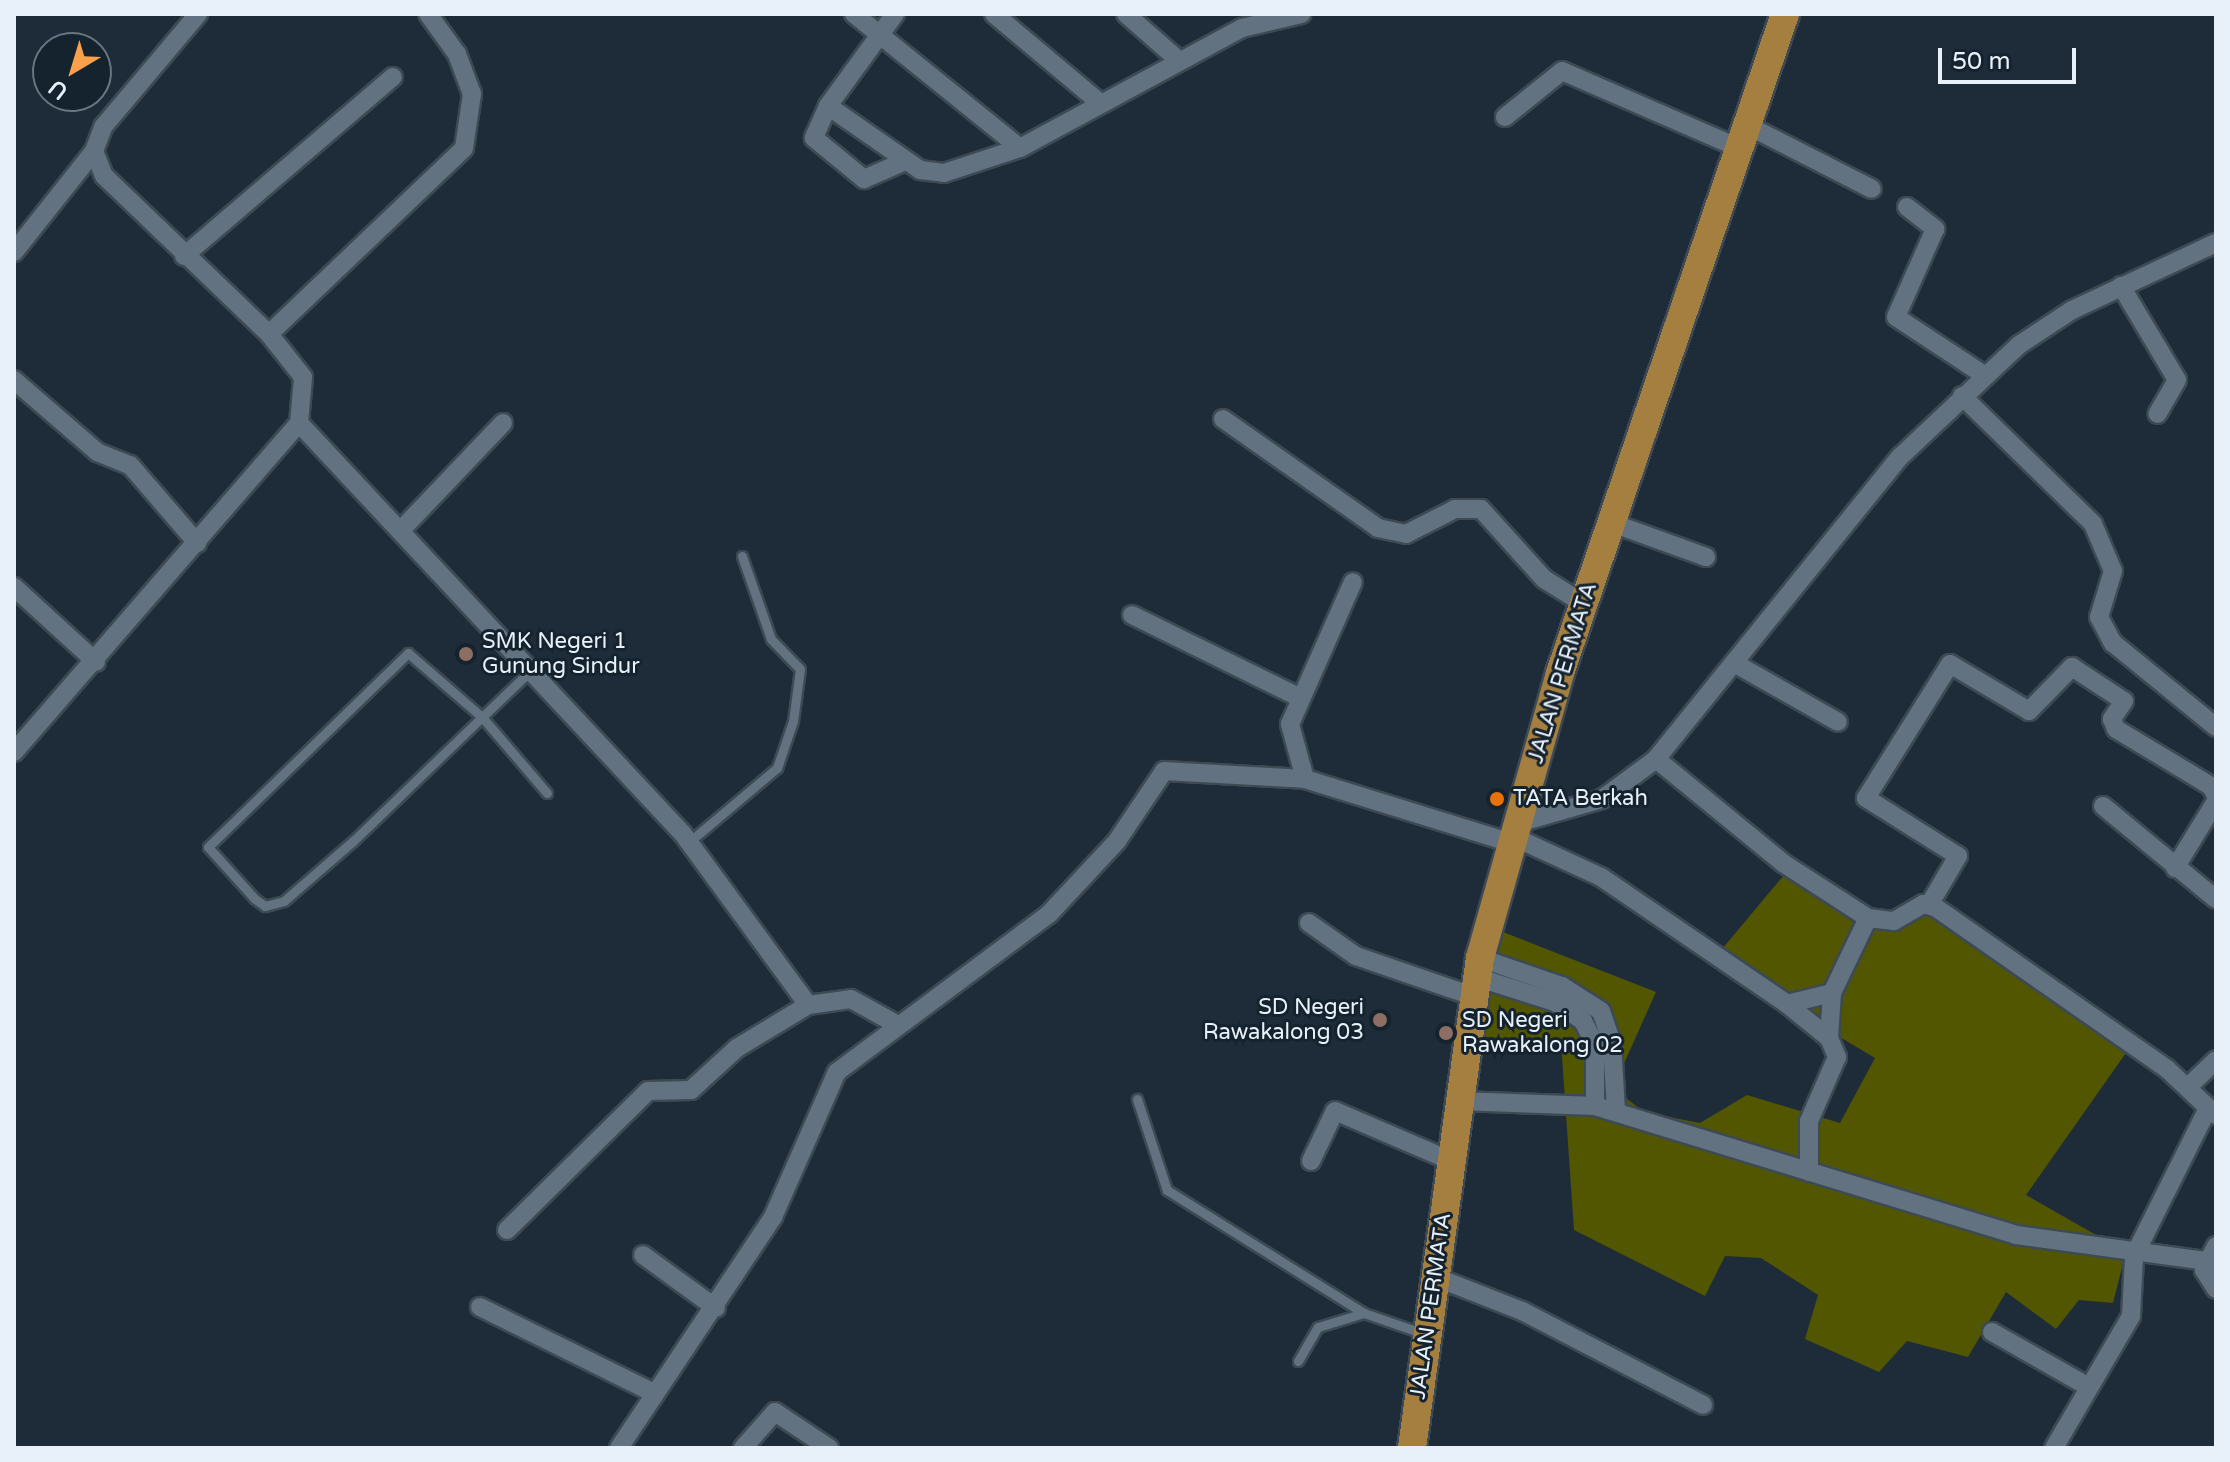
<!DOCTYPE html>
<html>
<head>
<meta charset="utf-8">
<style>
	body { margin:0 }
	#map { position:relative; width:2230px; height:1462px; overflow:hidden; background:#1e2c39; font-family:"Varela Round",sans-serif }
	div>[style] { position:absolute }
	.green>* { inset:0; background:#525600 }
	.roads { filter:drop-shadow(2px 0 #3d4a54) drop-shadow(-2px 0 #3d4a54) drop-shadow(0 2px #3d4a54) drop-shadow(0 -2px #3d4a54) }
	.lane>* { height:9px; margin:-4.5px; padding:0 4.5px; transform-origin:4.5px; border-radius:4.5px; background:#627281 }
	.street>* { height:18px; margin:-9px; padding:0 9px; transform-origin:9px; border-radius:9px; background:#627281 }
	.primary>* { height:28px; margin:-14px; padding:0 14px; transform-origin:14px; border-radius:14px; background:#a57f3f }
	.dots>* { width:22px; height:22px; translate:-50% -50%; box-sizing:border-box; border:4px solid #15232f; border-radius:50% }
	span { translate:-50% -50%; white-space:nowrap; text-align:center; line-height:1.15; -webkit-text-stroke:6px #15232f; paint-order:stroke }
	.poi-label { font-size:22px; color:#e8f1fa }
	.left { translate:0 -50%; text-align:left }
	.right { translate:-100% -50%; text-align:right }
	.street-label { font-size:22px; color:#e8f1fa }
	.frame { position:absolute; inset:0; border:16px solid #e8f1fa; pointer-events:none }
	.north { position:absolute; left:32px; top:32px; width:80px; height:80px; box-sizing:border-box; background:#15232f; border:2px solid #697580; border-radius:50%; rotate:218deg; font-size:22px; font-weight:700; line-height:32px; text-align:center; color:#e8f1fa }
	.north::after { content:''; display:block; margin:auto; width:28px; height:36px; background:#f8a14a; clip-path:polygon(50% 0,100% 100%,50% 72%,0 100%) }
	.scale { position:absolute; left:1938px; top:48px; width:138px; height:36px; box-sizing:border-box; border:4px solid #e8f1fa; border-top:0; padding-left:10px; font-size:24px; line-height:28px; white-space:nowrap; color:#e8f1fa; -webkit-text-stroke:6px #15232f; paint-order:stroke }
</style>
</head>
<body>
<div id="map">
	<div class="green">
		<i style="clip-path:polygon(1784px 875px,1866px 926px,1917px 897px,2128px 1050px,2026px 1195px,2126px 1252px,2113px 1303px,2079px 1300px,2056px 1329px,2006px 1292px,1968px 1357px,1907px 1341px,1879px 1372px,1805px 1339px,1818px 1295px,1761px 1258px,1725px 1256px,1705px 1296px,1574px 1230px,1561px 1042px,1470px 1036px,1493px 928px,1656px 992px,1613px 1088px,1644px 1112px,1700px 1123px,1747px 1095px,1840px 1123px,1875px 1058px,1712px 961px)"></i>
	</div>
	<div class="roads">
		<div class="lane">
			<i style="left:531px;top:670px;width:68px;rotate:136.2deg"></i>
			<i style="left:482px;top:717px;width:179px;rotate:136.1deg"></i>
			<i style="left:353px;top:841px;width:91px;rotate:139deg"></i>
			<i style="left:284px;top:901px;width:20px;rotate:165deg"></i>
			<i style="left:265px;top:906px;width:12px;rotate:-145deg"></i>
			<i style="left:255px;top:899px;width:70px;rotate:-132.1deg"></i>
			<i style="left:208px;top:847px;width:279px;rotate:-44.1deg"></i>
			<i style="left:408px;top:653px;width:98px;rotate:40.9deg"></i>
			<i style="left:482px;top:717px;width:100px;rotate:49.5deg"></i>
			<i style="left:689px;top:842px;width:115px;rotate:-40.1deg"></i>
			<i style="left:777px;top:768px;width:50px;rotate:-71.2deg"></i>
			<i style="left:793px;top:721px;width:52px;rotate:-82.3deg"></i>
			<i style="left:800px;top:669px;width:42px;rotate:-134deg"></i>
			<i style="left:771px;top:639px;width:88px;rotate:-109.3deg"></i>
			<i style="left:1137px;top:1099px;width:96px;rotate:71.8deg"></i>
			<i style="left:1167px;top:1190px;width:232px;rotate:32deg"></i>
			<i style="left:1364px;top:1313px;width:65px;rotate:19deg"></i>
			<i style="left:1298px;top:1361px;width:39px;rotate:-60deg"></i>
			<i style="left:1318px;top:1327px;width:48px;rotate:-16.9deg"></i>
		</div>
		<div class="street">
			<i style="left:854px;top:14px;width:213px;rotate:38.9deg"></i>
			<i style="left:895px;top:14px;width:114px;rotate:126.1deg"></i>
			<i style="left:828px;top:106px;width:112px;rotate:34.8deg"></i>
			<i style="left:920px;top:170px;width:24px;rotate:7deg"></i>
			<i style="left:944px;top:173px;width:80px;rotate:-18.2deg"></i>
			<i style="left:1020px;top:148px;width:252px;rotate:-28.4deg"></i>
			<i style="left:1242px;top:28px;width:61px;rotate:-13.3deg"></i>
			<i style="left:994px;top:14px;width:138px;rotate:40deg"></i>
			<i style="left:1126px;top:14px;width:67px;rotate:41.3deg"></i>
			<i style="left:828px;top:106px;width:35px;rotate:114deg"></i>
			<i style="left:814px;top:138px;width:65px;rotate:39.4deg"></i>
			<i style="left:864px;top:179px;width:45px;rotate:-23.7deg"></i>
			<i style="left:1505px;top:117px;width:73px;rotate:-38.9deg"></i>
			<i style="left:1562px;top:71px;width:193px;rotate:23.5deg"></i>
			<i style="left:1747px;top:125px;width:140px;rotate:27.1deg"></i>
			<i style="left:1907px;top:207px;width:36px;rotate:38deg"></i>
			<i style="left:1935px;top:229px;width:96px;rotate:113.9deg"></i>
			<i style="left:1896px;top:317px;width:105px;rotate:33.4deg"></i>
			<i style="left:14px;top:252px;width:129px;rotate:-51.6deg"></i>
			<i style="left:184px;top:256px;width:275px;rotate:-40.6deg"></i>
			<i style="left:2121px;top:286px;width:109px;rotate:59.2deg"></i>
			<i style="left:2177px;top:380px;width:39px;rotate:120deg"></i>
			<i style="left:269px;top:334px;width:269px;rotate:-43.6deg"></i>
			<i style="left:464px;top:148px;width:55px;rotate:-81.6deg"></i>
			<i style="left:472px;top:94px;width:43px;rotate:-110.6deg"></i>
			<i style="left:457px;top:54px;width:49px;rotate:-125.9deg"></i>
			<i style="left:14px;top:380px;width:110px;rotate:40.9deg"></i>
			<i style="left:97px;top:452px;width:35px;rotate:22deg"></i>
			<i style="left:130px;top:465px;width:103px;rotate:49.3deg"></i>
			<i style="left:1962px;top:396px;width:183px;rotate:44.3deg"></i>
			<i style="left:2093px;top:524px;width:51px;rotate:66.9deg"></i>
			<i style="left:2113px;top:571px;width:48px;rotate:106.9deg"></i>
			<i style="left:2099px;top:617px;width:30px;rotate:62deg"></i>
			<i style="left:2113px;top:643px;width:133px;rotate:39.2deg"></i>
			<i style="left:1223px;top:419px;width:189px;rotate:35.1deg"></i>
			<i style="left:1378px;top:528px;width:29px;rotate:12deg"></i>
			<i style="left:1406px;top:534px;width:55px;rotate:-27deg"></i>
			<i style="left:1455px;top:509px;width:26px"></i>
			<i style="left:1481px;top:509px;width:94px;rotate:48deg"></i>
			<i style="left:1544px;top:579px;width:47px;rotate:32deg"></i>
			<i style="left:299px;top:423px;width:562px;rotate:46.95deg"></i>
			<i style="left:683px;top:834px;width:212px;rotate:53.8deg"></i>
			<i style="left:808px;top:1005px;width:43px;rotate:-7.9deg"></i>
			<i style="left:851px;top:999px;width:54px;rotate:29deg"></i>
			<i style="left:1612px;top:523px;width:100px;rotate:19.9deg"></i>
			<i style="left:403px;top:528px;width:145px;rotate:-46.4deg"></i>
			<i style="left:14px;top:587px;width:111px;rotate:42.4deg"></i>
			<i style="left:1132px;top:615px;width:186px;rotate:26.2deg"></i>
			<i style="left:1736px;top:664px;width:117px;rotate:29.6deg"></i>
			<i style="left:14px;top:752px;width:435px;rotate:-49.1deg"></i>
			<i style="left:299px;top:423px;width:46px;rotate:-85deg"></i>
			<i style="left:303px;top:377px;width:55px;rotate:-128.3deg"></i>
			<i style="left:269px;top:334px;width:228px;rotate:-136.2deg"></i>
			<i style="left:104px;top:176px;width:27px;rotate:-112deg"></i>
			<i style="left:94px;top:151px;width:26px;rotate:-69deg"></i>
			<i style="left:103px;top:127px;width:148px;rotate:-49.9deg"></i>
			<i style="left:1656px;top:759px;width:164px;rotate:39.3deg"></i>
			<i style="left:1783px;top:863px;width:101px;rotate:32.9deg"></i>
			<i style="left:1868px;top:918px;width:26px;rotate:7deg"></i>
			<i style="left:1894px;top:921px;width:34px;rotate:-30deg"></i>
			<i style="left:1923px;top:904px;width:12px;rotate:14deg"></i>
			<i style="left:1935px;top:907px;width:283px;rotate:34.9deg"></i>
			<i style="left:2167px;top:1069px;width:67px;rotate:43.2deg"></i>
			<i style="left:1305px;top:779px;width:57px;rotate:-105.3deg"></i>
			<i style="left:1290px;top:724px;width:155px;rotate:-66.1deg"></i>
			<i style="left:2103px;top:806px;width:146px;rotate:39.5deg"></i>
			<i style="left:1518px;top:823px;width:87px;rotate:-15.9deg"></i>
			<i style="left:1602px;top:799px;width:67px;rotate:-36.5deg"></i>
			<i style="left:1656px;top:759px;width:388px;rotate:-51.1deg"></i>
			<i style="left:1900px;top:457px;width:163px;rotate:-43.3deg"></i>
			<i style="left:2019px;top:345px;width:64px;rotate:-33.4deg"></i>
			<i style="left:2072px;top:310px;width:159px;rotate:-25deg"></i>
			<i style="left:1514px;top:837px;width:96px;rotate:24.7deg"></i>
			<i style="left:1601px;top:877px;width:225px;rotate:34.3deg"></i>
			<i style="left:1787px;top:1004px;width:46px;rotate:-13.7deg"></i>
			<i style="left:1832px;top:993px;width:83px;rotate:-64.4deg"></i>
			<i style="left:2175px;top:868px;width:79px;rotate:-58.5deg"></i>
			<i style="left:1929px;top:905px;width:57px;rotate:-59.4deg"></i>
			<i style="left:1958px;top:856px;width:109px;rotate:-147.8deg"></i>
			<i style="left:1866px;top:798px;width:158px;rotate:-57.9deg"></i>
			<i style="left:1950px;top:664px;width:92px;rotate:30.7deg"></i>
			<i style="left:2029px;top:711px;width:62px;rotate:-45.7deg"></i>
			<i style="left:2072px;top:667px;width:62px;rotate:33.2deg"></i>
			<i style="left:2124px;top:701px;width:22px;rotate:124deg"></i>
			<i style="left:2112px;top:719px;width:11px;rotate:68deg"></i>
			<i style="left:2116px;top:729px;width:111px;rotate:31deg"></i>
			<i style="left:2211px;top:786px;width:11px;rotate:63deg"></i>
			<i style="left:1309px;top:923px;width:57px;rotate:35.1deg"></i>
			<i style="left:1356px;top:956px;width:123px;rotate:19deg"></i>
			<i style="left:1480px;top:958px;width:87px;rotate:18.9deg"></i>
			<i style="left:1562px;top:986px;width:46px;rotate:32.7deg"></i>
			<i style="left:1601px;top:1011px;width:34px;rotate:71deg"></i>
			<i style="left:1612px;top:1043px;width:68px;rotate:86.6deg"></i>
			<i style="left:1476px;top:977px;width:83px;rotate:17.6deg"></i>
			<i style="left:1555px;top:1002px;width:34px;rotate:34deg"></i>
			<i style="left:1583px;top:1021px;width:27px;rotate:63deg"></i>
			<i style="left:1595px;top:1045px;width:61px;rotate:90deg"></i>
			<i style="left:1787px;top:1004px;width:54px;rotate:39deg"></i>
			<i style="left:1829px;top:1038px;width:21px;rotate:67deg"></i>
			<i style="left:1837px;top:1057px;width:70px;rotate:113.6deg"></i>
			<i style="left:1809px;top:1121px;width:51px;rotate:90deg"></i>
			<i style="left:1829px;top:1038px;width:45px;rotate:-86.2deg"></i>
			<i style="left:2188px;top:1087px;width:39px;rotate:-44deg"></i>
			<i style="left:1459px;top:1101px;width:136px;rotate:2.1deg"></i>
			<i style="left:1595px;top:1106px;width:440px;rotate:17deg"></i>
			<i style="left:2016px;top:1235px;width:191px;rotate:7.8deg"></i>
			<i style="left:1311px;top:1161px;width:55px;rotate:-64.4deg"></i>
			<i style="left:1335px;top:1111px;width:126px;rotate:23.3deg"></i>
			<i style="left:507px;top:1230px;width:198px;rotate:-44.6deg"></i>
			<i style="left:648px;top:1091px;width:43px;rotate:-1.3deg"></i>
			<i style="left:691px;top:1090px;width:62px;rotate:-42.4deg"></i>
			<i style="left:737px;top:1048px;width:83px;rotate:-31.2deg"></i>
			<i style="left:2216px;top:1246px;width:27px;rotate:117deg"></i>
			<i style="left:2204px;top:1270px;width:22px;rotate:58deg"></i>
			<i style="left:643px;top:1255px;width:90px;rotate:36deg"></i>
			<i style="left:1435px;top:1277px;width:93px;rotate:21.3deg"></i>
			<i style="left:1522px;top:1311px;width:204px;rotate:27.4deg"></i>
			<i style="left:480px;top:1307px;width:192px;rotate:26.3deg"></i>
			<i style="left:1992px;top:1332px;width:109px;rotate:29.6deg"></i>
			<i style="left:619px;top:1448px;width:278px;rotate:-56.3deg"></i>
			<i style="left:773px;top:1217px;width:158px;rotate:-66.2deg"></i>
			<i style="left:837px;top:1072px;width:264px;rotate:-36.7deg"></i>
			<i style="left:1049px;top:914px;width:100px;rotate:-47deg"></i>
			<i style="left:1117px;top:841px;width:84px;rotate:-56.1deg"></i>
			<i style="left:1164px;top:771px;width:141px;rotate:3.2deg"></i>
			<i style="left:1305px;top:779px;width:217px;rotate:17.2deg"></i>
			<i style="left:743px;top:1448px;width:48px;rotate:-48.4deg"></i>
			<i style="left:775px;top:1412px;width:65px;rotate:33.7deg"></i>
			<i style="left:2054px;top:1448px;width:153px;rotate:-59.7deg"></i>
			<i style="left:2131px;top:1316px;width:60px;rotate:-87.1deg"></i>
			<i style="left:2134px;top:1256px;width:165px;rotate:-63.4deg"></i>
		</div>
		<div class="primary">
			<i style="left:1412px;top:1448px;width:495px;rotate:-82.1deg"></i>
			<i style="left:1480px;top:958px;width:296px;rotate:-74.3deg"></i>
			<i style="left:1560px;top:673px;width:696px;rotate:-71.15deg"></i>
		</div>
	</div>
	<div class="dots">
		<i style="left:466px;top:654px;background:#8d6e63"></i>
		<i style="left:1497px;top:799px;background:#e8710a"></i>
		<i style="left:1380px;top:1020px;background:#8d6e63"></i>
		<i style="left:1446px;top:1033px;background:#8d6e63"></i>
	</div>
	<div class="poi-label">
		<span class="left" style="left:482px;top:654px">SMK Negeri 1<br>Gunung Sindur</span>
		<span class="left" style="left:1513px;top:799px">TATA Berkah</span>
		<span class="right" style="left:1364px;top:1020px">SD Negeri<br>Rawakalong 03</span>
		<span class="left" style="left:1462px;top:1033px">SD Negeri<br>Rawakalong 02</span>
	</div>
	<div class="street-label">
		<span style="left:1563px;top:673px;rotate:-73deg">JALAN PERMATA</span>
		<span style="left:1431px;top:1306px;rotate:-82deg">JALAN PERMATA</span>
	</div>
	<div class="frame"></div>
	<div class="north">U</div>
	<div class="scale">50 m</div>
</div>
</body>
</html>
